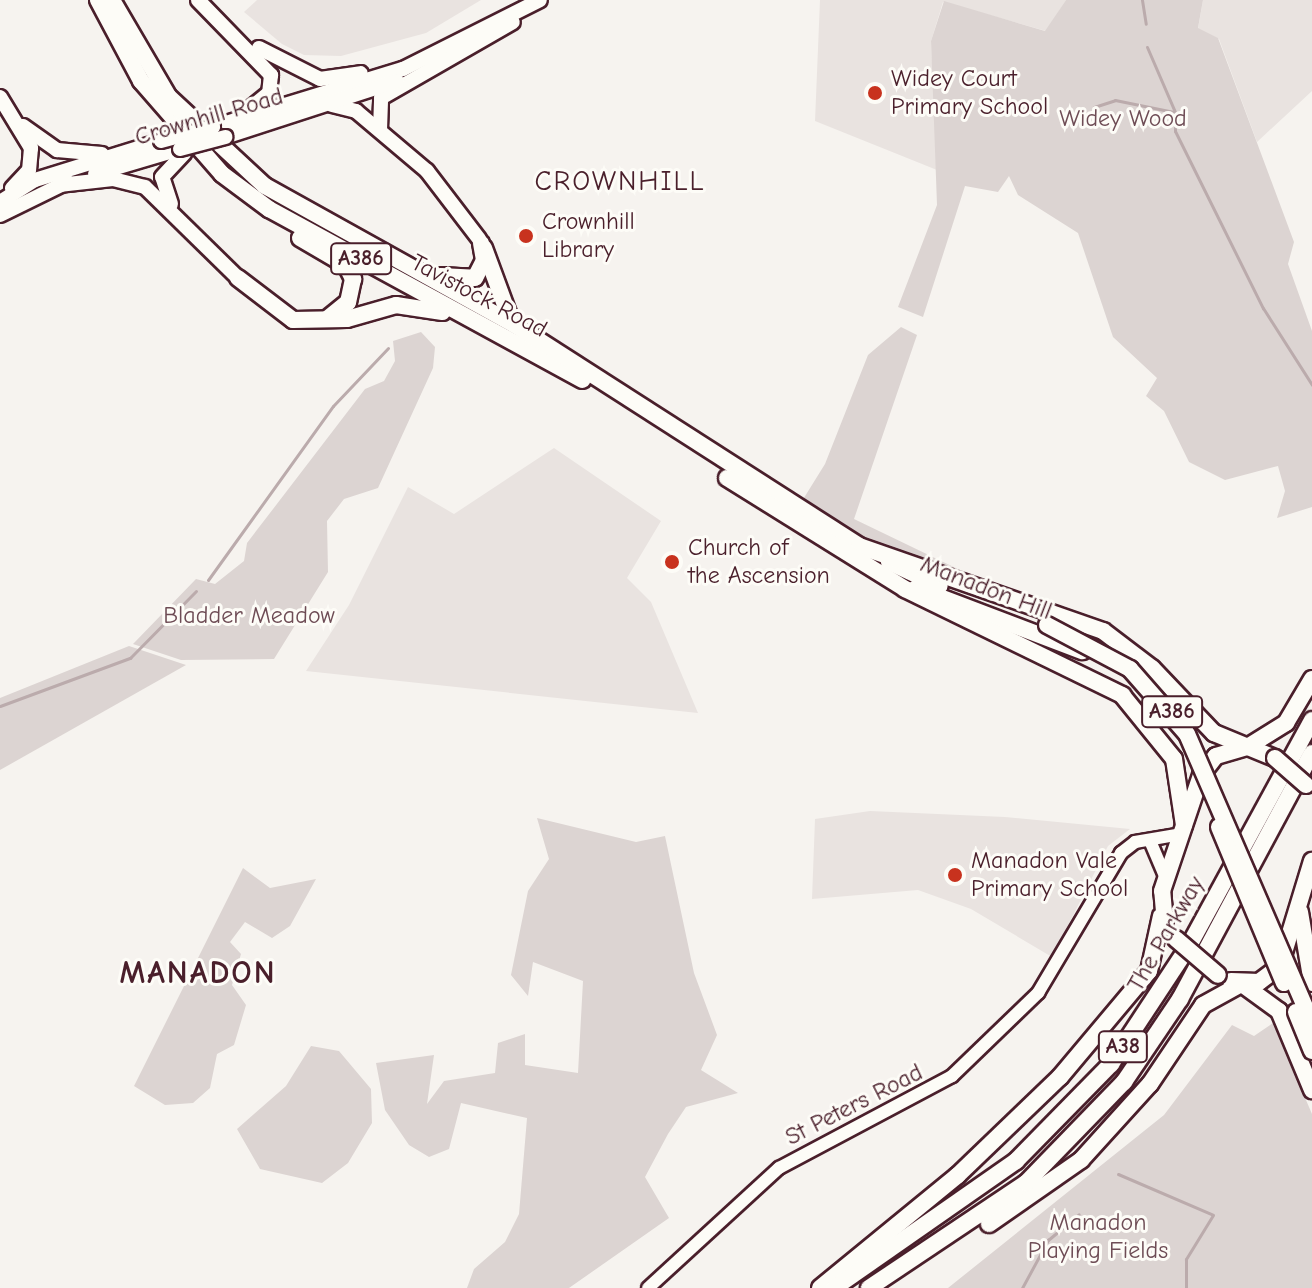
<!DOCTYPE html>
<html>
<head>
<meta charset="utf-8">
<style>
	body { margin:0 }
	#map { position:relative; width:1312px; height:1288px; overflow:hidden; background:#f6f3ef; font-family:"Comic Neue",sans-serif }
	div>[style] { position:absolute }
	.built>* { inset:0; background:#e9e3e0 }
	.green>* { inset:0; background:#dcd4d2 }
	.stream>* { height:3px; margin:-1.5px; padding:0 1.5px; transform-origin:1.5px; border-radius:1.5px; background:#bbabac }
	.roads { filter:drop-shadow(2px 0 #4a1f2b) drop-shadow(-2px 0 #4a1f2b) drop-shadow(0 2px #4a1f2b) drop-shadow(0 -2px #4a1f2b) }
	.tertiary>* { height:12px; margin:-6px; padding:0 6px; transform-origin:6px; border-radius:6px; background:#fdfcf7 }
	.secondary>* { height:14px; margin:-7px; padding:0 7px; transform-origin:7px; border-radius:7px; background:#fdfcf7 }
	.primary>* { height:16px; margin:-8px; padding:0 8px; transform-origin:8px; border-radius:8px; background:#fdfcf7 }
	.trunk>* { height:16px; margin:-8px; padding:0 8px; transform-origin:8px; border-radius:8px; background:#fdfcf7 }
	.bridges { filter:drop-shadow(2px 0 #4a1f2b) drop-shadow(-2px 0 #4a1f2b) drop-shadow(0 2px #4a1f2b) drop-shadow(0 -2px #4a1f2b) }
	.secondary-bridge>* { height:14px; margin:-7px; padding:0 7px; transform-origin:7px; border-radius:7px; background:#fdfcf7 }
	.primary-bridge>* { height:16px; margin:-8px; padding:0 8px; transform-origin:8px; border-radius:8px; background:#fdfcf7 }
	.trunk-bridge>* { height:16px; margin:-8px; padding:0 8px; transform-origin:8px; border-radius:8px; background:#fdfcf7 }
	.dots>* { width:22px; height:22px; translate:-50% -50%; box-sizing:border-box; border:4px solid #fdfcf7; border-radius:50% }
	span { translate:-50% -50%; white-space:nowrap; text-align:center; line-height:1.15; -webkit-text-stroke:6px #fdfcf7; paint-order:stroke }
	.shield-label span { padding:2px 6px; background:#fdfcf7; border:2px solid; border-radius:6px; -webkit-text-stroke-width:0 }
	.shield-label { font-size:22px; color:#4a1f2b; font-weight:700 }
	.poi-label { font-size:24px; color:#4a1f2b }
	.left { translate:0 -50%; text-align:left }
	.street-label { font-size:24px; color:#4a1f2b }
	.park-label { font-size:24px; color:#6e4c55 }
	.quarter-label { font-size:28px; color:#4a1f2b; letter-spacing:2px }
	.district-label { font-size:32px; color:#4a1f2b; font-weight:700; letter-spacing:2px }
</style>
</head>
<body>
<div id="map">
	<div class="built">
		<i style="clip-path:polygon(257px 0,481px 0,426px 33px,341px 56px,304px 55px,282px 44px,244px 12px)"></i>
		<i style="clip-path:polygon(820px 0,1066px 0,1046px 31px,943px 2px,931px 41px,937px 170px,815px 121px)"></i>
		<i style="clip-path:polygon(1203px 0,1312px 0,1312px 91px,1257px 142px,1219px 39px,1198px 29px)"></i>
		<i style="clip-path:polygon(554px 448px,661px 521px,627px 578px,651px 602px,698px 713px,306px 671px,349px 605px,408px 487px,454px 514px)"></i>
		<i style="clip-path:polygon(870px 811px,1005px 817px,1130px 829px,1108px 846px,1052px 957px,971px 909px,918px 890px,812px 899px,815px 819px)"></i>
	</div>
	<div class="green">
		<i style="clip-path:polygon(1066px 0,1203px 0,1198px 28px,1218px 38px,1294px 242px,1288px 264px,1312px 331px,1312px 507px,1277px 518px,1285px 491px,1278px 466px,1225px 480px,1189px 462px,1164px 411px,1146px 396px,1157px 378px,1113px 337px,1078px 233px,1018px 195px,1009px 176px,998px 192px,965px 186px,923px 317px,898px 307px,937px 205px,931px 41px,944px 1px,1045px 31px)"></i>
		<i style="clip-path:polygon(901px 327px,917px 335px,854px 519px,993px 586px,846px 534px,802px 501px,825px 464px,868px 355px)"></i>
		<i style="clip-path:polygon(421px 332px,435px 347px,433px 368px,378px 488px,344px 499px,327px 521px,328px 572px,274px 659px,181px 660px,133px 644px,196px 579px,215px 584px,244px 561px,247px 543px,365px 389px,384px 381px,395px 361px,393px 341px)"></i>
		<i style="clip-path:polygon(129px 646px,186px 665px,0 770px,0 698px)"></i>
		<i style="clip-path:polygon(537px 818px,636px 842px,665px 836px,694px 973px,717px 1035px,701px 1070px,738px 1093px,686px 1107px,668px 1134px,645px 1177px,669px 1218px,569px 1288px,467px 1288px,474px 1269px,505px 1242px,519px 1214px,527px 1118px,461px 1103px,449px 1149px,429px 1157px,409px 1145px,385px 1110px,376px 1063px,434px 1055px,427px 1104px,444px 1081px,495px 1073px,498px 1043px,525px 1034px,525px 1065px,578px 1073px,583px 981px,533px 962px,528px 996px,511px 975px,528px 891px,549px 859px)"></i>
		<i style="clip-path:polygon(243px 868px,270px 888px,316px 879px,290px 926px,272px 938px,245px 922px,230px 942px,241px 954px,232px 985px,246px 1005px,234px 1045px,217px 1054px,210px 1088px,193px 1103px,165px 1105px,134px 1086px)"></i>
		<i style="clip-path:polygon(1273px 1023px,1312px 1114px,1312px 1288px,948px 1288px,1164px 1115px,1232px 1025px,1254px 1036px)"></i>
		<i style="clip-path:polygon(311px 1046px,339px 1051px,371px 1089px,372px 1123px,348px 1163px,322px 1183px,260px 1169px,237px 1129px,286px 1086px)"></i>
	</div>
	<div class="stream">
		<i style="left:1142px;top:0;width:24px;rotate:81deg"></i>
		<i style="left:1147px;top:47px;width:71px;rotate:66.7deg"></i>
		<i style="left:1175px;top:112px;width:19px;rotate:90deg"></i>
		<i style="left:1175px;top:131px;width:198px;rotate:63.6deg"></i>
		<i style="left:1263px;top:308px;width:91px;rotate:57.5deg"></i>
		<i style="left:1094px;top:107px;width:22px;rotate:-18deg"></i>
		<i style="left:1115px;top:100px;width:60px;rotate:11.5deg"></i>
		<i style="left:208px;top:580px;width:214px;rotate:-54.3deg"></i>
		<i style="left:333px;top:406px;width:80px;rotate:-46.5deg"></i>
		<i style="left:0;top:706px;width:139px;rotate:-20.3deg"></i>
		<i style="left:130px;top:658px;width:94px;rotate:-45.4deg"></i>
		<i style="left:1118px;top:1174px;width:103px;rotate:23.3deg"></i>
		<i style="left:1213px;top:1215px;width:52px;rotate:121.5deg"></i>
		<i style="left:1186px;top:1259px;width:29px;rotate:90deg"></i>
		<i style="left:1022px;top:1288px;width:55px;rotate:-61.6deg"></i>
		<i style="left:1048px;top:1240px;width:40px;rotate:-40deg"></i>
	</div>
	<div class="roads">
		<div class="tertiary">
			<i style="left:1151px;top:843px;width:36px;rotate:67deg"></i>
			<i style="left:648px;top:1288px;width:178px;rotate:-42.5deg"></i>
			<i style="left:779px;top:1168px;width:196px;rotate:-28deg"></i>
			<i style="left:952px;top:1076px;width:120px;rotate:-44deg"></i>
			<i style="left:1038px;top:993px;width:163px;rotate:-59.3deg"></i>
			<i style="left:1121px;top:853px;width:18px;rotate:-38deg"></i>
			<i style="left:1135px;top:842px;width:48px;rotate:-9.7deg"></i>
		</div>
		<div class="secondary">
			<i style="left:198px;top:0;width:105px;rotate:45.8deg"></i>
			<i style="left:271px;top:75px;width:18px;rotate:96deg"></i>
			<i style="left:269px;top:93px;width:26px;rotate:141deg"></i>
			<i style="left:259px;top:48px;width:68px;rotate:26.9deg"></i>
			<i style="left:320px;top:79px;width:41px;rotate:-8.3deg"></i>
			<i style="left:0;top:97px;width:60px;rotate:58.7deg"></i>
			<i style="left:31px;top:148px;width:22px;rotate:95deg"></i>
			<i style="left:29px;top:170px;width:25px;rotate:133deg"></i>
			<i style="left:332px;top:105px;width:25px;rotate:14deg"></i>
			<i style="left:356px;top:111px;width:93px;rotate:40.2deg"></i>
			<i style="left:427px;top:171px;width:86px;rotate:52.6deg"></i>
			<i style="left:23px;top:126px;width:42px;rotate:35.2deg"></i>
			<i style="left:57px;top:150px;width:45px;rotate:5.1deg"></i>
			<i style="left:213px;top:127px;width:199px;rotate:-17deg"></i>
			<i style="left:403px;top:69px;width:153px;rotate:-26.7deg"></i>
			<i style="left:380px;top:130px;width:32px;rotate:-88deg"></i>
			<i style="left:381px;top:98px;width:152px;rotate:-29.9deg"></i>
			<i style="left:225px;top:137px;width:181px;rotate:-18deg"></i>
			<i style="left:95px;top:174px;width:89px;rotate:-16.4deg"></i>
			<i style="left:59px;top:185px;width:54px;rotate:-6.3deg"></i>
			<i style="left:113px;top:179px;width:33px;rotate:14deg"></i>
			<i style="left:145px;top:187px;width:130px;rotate:44.4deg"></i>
			<i style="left:0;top:202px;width:41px;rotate:-32.2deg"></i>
			<i style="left:35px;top:180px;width:132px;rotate:-17.2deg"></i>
			<i style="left:171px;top:204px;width:28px;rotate:-108deg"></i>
			<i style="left:162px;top:177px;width:33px;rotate:-47deg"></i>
			<i style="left:0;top:215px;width:75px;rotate:-26.2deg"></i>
		</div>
		<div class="primary">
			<i style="left:889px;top:562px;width:56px;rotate:25.2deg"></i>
			<i style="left:916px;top:588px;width:178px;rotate:20.8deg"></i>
			<i style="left:1300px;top:912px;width:72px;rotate:80.4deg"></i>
			<i style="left:1242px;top:984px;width:46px;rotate:36.1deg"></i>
			<i style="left:1279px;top:1011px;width:86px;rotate:67.3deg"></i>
		</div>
		<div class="trunk">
			<i style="left:98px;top:0;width:92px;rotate:62deg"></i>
			<i style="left:141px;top:81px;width:123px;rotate:48.9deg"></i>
			<i style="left:222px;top:174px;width:59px;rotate:36.7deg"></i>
			<i style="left:269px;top:209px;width:357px;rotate:28.6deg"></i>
			<i style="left:112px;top:0;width:111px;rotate:59.7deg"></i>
			<i style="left:168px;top:96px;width:132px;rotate:42.9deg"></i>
			<i style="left:265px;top:186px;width:286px;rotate:29.1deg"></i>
			<i style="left:515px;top:325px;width:409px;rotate:32.7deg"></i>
			<i style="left:859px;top:546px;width:258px;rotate:19.2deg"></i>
			<i style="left:1103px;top:631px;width:61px;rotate:37.1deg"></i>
			<i style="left:1152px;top:668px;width:90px;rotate:46.4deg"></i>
			<i style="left:1214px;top:733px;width:66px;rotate:22.3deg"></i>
			<i style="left:300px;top:238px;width:53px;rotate:30.4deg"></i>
			<i style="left:346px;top:265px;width:16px;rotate:63deg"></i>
			<i style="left:353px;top:279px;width:24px;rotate:102deg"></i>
			<i style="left:348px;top:302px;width:27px;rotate:141deg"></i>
			<i style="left:484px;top:248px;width:78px;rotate:69.7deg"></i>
			<i style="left:440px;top:276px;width:35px;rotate:3deg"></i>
			<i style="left:475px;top:278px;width:20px;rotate:-63deg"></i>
			<i style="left:484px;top:260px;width:17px;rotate:-100deg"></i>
			<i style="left:238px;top:278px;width:69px;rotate:37.4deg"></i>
			<i style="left:293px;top:320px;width:54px;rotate:-1.1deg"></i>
			<i style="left:347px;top:319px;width:51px;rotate:-15.9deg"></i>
			<i style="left:396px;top:305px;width:47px;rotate:8.7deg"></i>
			<i style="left:727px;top:478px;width:210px;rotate:31.9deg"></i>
			<i style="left:905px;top:589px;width:242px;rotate:26deg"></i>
			<i style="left:1122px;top:695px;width:82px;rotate:50.9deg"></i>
			<i style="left:1174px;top:759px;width:67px;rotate:81.4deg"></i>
			<i style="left:1249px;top:746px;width:44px;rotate:-31.9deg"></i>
			<i style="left:1286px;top:723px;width:51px;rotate:-59.4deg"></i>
			<i style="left:1165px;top:923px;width:32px;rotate:-95deg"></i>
			<i style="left:1162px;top:891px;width:122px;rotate:-71.4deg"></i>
			<i style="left:1201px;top:775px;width:24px;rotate:-52deg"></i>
			<i style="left:1216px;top:756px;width:32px;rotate:-16deg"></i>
			<i style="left:1231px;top:981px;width:28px;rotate:2deg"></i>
			<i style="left:1259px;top:982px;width:26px;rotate:-37deg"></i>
			<i style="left:1280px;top:966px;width:110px;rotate:-73.1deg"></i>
			<i style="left:989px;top:1224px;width:112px;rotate:-34.8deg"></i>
			<i style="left:1081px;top:1160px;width:103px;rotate:-47.8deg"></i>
			<i style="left:1150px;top:1084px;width:95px;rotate:-56.1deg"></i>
			<i style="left:1203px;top:1005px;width:43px;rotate:-28.9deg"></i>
			<i style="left:820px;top:1288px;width:178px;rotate:-39.3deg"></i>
			<i style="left:958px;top:1175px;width:141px;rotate:-43.9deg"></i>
			<i style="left:1060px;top:1077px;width:138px;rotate:-50deg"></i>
			<i style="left:1149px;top:971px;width:56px;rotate:-77.7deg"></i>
			<i style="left:834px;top:1288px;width:222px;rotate:-34.9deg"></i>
			<i style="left:1016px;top:1161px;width:136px;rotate:-45.6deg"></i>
			<i style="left:1111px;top:1064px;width:144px;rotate:-56.6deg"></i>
			<i style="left:1190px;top:944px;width:255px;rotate:-61.4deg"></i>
			<i style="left:869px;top:1288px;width:189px;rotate:-33.8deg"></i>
			<i style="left:1026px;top:1183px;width:141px;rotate:-45.9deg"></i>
			<i style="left:1124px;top:1082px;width:100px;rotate:-56deg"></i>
			<i style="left:1180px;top:999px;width:279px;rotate:-61.8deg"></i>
		</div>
	</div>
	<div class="bridges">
		<div class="secondary-bridge">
			<i style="left:161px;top:141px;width:54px;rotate:-15.1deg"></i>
			<i style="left:180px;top:149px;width:47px;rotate:-14.9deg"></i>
		</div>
		<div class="primary-bridge">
			<i style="left:1047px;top:625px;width:94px;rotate:27.9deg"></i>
			<i style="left:1130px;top:669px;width:86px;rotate:48.8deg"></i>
			<i style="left:1187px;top:734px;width:315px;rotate:66.6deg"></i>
			<i style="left:1219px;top:827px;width:169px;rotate:67.4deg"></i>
			<i style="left:1296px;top:1012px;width:42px;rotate:67.7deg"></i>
		</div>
		<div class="trunk-bridge">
			<i style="left:1275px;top:758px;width:41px;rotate:41.1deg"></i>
			<i style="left:1176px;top:939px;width:55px;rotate:40.6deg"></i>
		</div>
	</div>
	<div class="dots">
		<i style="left:875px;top:93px;background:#c8321e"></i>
		<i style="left:526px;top:236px;background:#c8321e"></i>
		<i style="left:672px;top:562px;background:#c8321e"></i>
		<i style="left:955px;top:875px;background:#c8321e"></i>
	</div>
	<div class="shield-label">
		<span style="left:361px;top:259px">A386</span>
		<span style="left:1172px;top:712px">A386</span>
		<span style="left:1123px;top:1047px">A38</span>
	</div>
	<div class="poi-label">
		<span class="left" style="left:891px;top:93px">Widey Court<br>Primary School</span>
		<span class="left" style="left:542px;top:236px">Crownhill<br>Library</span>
		<span class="left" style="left:688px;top:562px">Church of<br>the Ascension</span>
		<span class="left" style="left:971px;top:875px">Manadon Vale<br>Primary School</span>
	</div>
	<div class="street-label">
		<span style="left:209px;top:117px;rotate:-16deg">Crownhill Road</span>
		<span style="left:479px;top:296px;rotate:28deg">Tavistock Road</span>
		<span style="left:986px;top:588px;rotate:21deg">Manadon Hill</span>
		<span style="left:1166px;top:934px;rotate:-60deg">The Parkway</span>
		<span style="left:854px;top:1105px;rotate:-27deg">St Peters Road</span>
	</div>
	<div class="park-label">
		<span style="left:1123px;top:119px">Widey Wood</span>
		<span style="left:249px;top:616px">Bladder Meadow</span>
		<span style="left:1098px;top:1237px">Manadon<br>Playing Fields</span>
	</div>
	<div class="quarter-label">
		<span style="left:620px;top:181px">CROWNHILL</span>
	</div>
	<div class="district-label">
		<span style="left:198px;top:973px">MANADON</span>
	</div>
</div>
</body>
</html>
